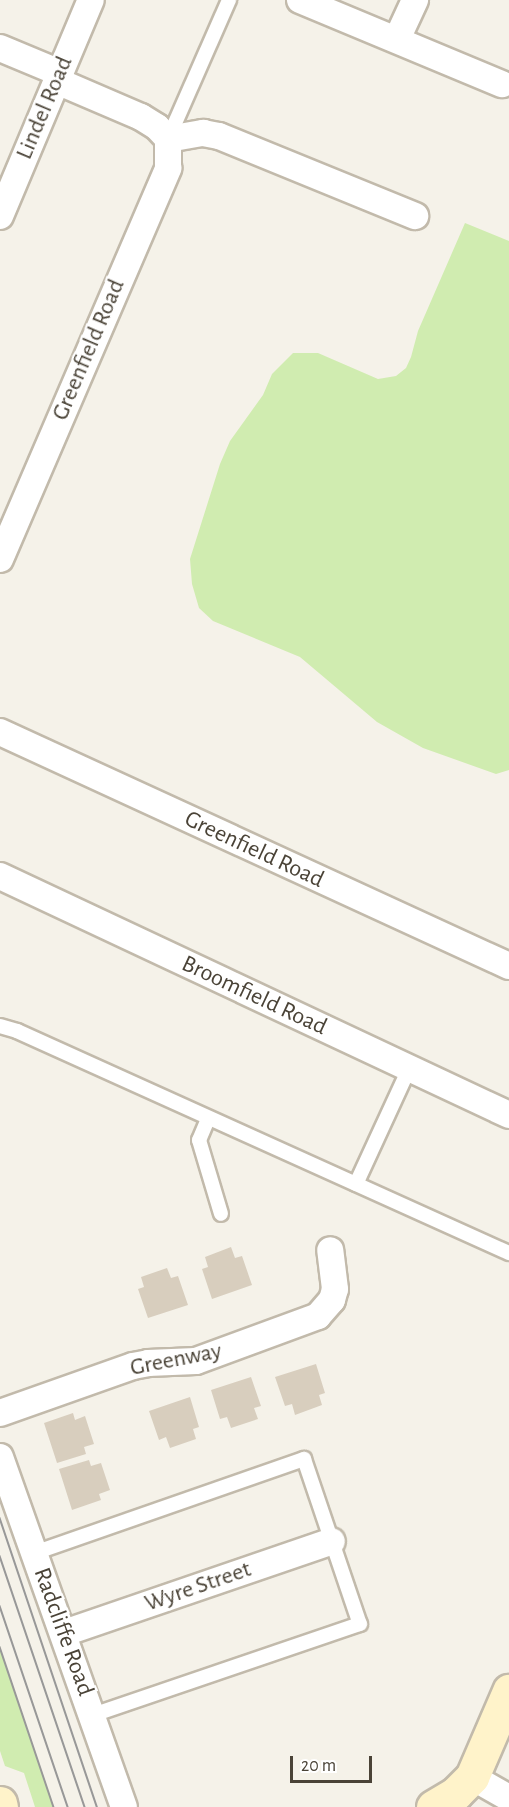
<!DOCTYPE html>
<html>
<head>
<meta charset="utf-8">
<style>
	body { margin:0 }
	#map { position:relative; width:509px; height:1807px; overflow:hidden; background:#f5f2e9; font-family:"Alegreya Sans",sans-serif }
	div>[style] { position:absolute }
	.green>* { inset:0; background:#d0ecb0 }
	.building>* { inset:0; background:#d8cebe }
	.roads { filter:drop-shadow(2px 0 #c2baab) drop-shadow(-2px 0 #c2baab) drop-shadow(0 2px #c2baab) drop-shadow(0 -2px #c2baab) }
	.lane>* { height:14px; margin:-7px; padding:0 7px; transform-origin:7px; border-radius:7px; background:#fff }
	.street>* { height:26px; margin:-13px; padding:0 13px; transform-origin:13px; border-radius:13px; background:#fff }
	.secondary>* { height:33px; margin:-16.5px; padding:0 16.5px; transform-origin:16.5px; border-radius:16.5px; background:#fff3ca }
	.tram>* { height:1.5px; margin:-0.75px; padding:0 0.75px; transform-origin:0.75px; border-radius:0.75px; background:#989898 }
	span { translate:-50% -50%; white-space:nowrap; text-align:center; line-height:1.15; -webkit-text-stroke:4.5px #fff; paint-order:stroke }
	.street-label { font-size:24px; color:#4a4337 }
	.scale { position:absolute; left:290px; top:1756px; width:82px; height:27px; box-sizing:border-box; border:3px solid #4a4337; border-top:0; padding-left:8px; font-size:18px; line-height:21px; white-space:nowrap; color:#4a4337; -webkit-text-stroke:4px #fff; paint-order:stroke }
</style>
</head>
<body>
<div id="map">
	<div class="green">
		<i style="clip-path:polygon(465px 223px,509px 241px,509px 770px,496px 774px,423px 748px,377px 722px,300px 657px,213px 621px,199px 608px,192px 584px,190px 559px,220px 464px,230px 441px,263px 395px,272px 374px,293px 353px,318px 353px,378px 379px,396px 376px,406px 368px,411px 357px,418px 331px)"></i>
		<i style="clip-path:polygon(0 1647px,3px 1657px,54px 1807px,35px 1807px,24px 1773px,5px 1766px,0 1751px)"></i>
	</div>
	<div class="building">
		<i style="clip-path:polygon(231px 1247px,235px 1258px,242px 1256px,252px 1285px,212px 1299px,202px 1269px,208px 1267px,205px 1257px)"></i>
		<i style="clip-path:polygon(167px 1268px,171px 1278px,178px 1276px,188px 1305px,148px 1318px,138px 1289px,144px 1287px,141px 1277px)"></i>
		<i style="clip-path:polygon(316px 1364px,325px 1393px,319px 1395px,322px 1405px,295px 1415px,292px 1404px,285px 1406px,275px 1377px)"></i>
		<i style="clip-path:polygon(251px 1377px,261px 1406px,254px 1408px,258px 1419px,231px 1428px,227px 1417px,220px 1419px,211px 1390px)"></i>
		<i style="clip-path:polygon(190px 1397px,199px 1427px,193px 1429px,196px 1439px,170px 1448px,166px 1437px,159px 1440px,149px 1411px)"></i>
		<i style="clip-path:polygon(73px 1413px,75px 1420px,85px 1416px,94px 1444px,84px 1447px,86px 1454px,57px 1463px,44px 1423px)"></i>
		<i style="clip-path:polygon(89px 1460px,91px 1466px,101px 1463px,110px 1490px,99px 1494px,101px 1500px,72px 1510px,59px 1469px)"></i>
	</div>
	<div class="roads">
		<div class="lane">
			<i style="left:168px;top:139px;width:152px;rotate:-66.3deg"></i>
			<i style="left:0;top:1026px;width:18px;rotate:16deg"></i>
			<i style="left:17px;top:1031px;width:540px;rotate:24.29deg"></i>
			<i style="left:208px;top:1119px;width:23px;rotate:113deg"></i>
			<i style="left:199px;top:1140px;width:77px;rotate:73.4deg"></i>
			<i style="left:356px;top:1184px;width:127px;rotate:-65.3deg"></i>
			<i style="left:34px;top:1553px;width:286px;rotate:-19.2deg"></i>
			<i style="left:304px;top:1459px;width:174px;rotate:71.3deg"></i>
			<i style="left:360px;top:1624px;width:282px;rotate:161.2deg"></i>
		</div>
		<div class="street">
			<i style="left:300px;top:0;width:219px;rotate:22.6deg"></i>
			<i style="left:397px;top:39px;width:43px;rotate:-65.2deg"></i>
			<i style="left:0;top:48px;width:65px;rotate:22.6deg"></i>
			<i style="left:57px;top:81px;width:91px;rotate:23.2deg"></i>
			<i style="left:141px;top:117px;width:19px;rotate:32deg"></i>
			<i style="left:157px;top:127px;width:16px;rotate:47deg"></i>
			<i style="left:0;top:216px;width:234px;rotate:-67.2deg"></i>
			<i style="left:0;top:559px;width:426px;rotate:-66.7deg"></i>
			<i style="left:168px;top:168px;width:29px;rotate:-90deg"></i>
			<i style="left:168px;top:139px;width:36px;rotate:-10deg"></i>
			<i style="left:203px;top:133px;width:16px;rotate:11deg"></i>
			<i style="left:219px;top:136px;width:212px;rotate:22.2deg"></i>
			<i style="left:0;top:732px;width:560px;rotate:24.69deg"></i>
			<i style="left:0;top:876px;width:562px;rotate:25.15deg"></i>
			<i style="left:0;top:1413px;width:141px;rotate:-19.5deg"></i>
			<i style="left:133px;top:1366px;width:15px;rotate:-11deg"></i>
			<i style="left:148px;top:1363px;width:48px;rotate:-2.4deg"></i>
			<i style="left:196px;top:1361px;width:130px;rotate:-20.2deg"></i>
			<i style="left:318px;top:1316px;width:21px;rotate:-49deg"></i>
			<i style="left:332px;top:1300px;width:11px;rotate:-75deg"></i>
			<i style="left:335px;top:1289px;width:39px;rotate:-97deg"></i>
			<i style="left:0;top:1457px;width:371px;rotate:70.5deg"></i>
			<i style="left:64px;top:1633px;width:283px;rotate:-18.9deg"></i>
			<i style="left:472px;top:1777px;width:43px;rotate:29.6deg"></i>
		</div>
		<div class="secondary">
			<i style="left:0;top:1803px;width:4px;rotate:76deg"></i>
			<i style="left:433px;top:1807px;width:27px;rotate:-31deg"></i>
			<i style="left:456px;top:1793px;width:23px;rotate:-45deg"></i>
			<i style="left:472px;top:1777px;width:94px;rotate:-66.7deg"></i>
		</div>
	</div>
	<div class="tram">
		<i style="left:0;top:1518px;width:305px;rotate:71.4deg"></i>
		<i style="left:0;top:1556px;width:265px;rotate:71.3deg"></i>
		<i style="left:0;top:1606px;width:212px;rotate:71.3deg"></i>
		<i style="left:0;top:1647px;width:169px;rotate:71.4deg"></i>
	</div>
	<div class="street-label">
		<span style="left:45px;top:108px;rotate:-67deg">Lindel Road</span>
		<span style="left:89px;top:350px;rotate:-67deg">Greenfield Road</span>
		<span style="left:254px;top:850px;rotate:25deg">Greenfield Road</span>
		<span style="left:254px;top:996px;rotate:25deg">Broomfield Road</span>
		<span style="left:176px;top:1360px;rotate:-11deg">Greenway</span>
		<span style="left:198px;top:1587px;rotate:-19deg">Wyre Street</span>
		<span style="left:63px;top:1632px;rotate:70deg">Radcliffe Road</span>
	</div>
	<div class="scale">20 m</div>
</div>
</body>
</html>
